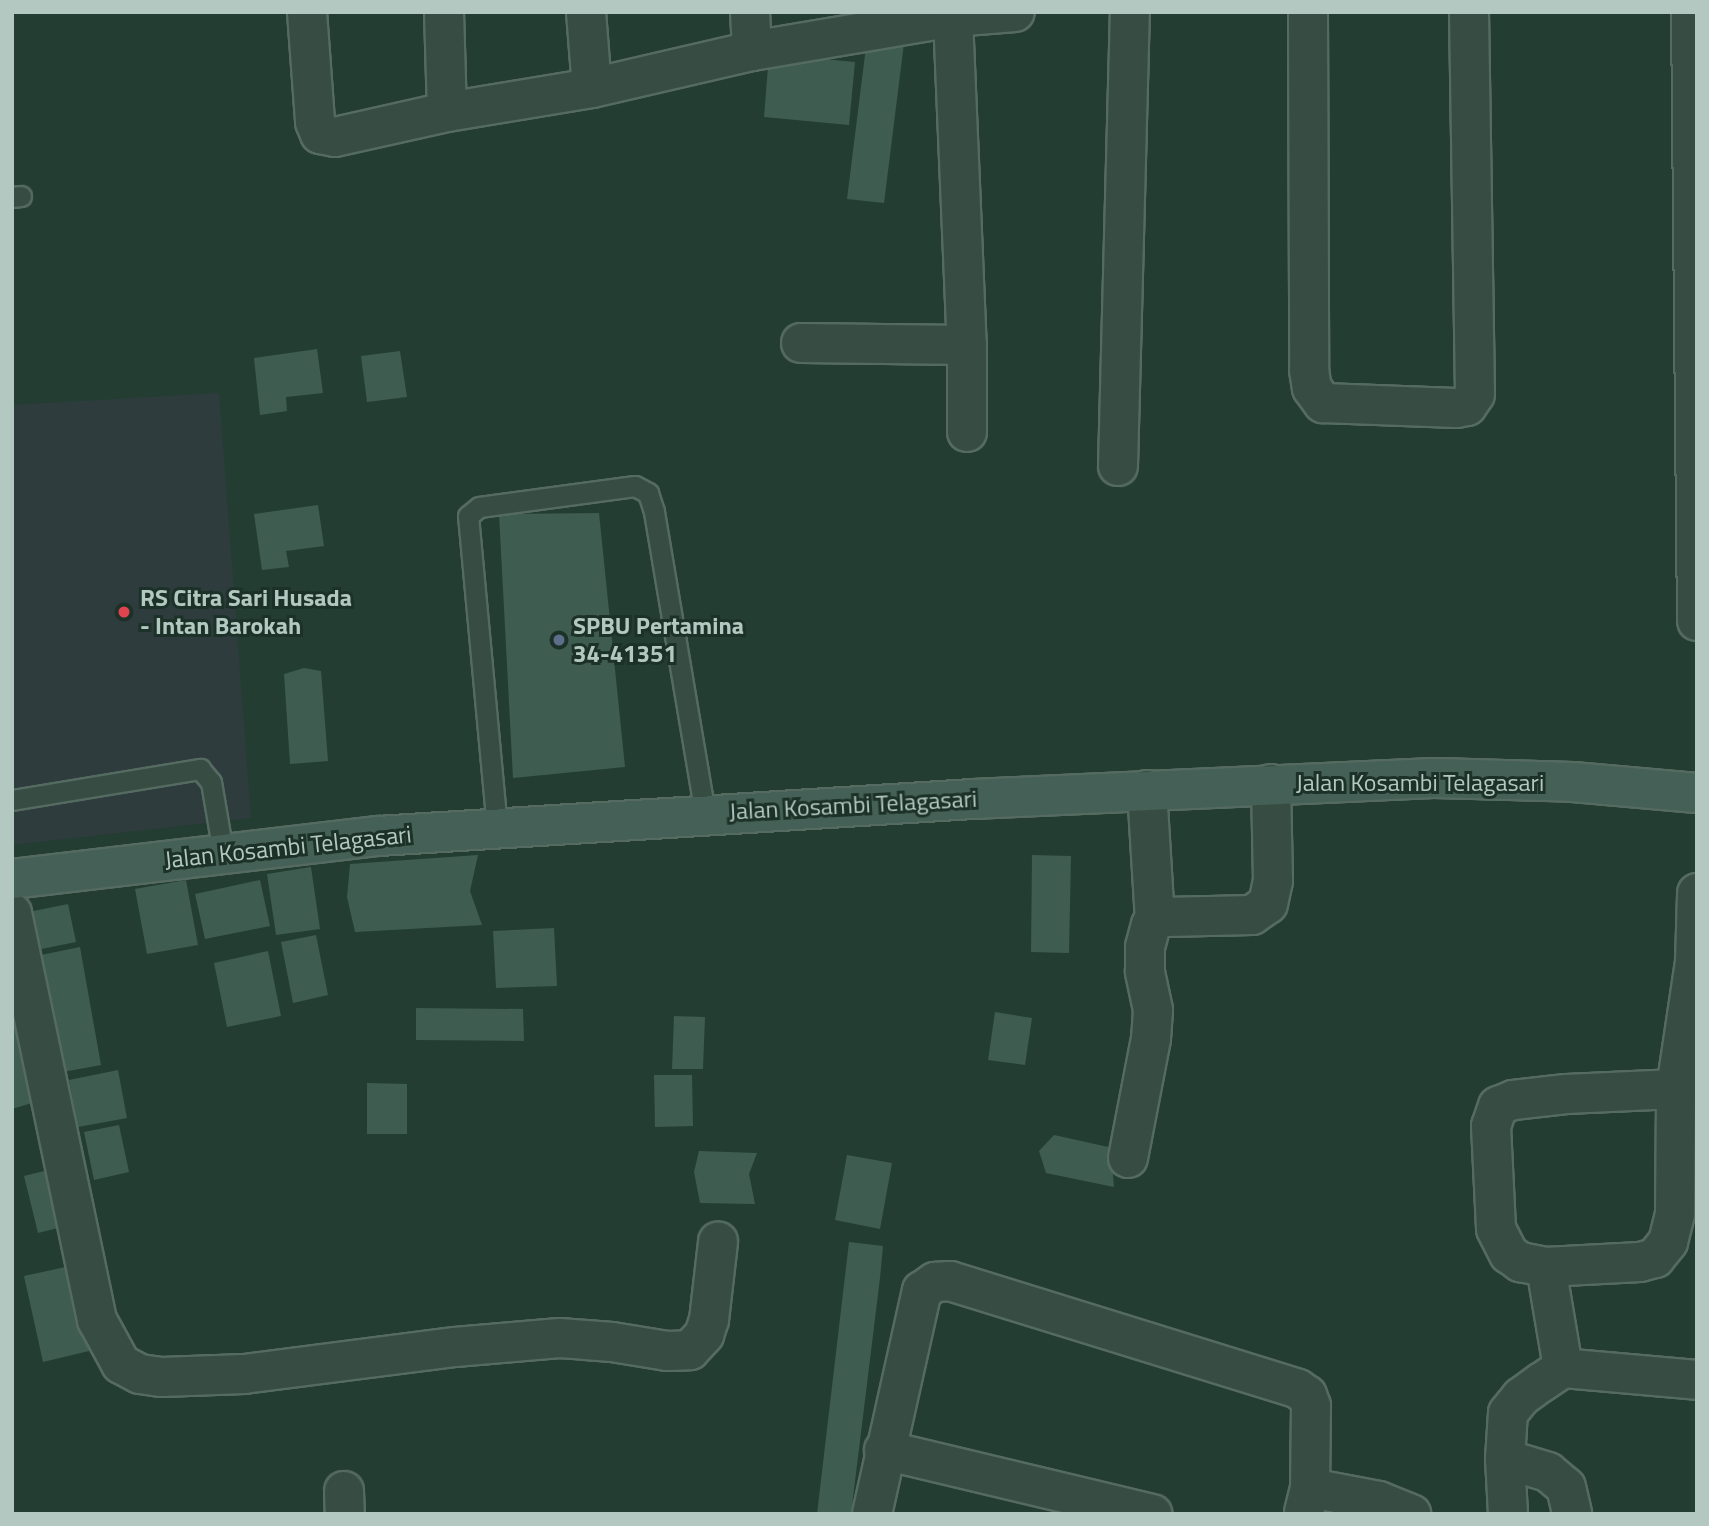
<!DOCTYPE html>
<html>
<head>
<meta charset="utf-8">
<style>
	body { margin:0 }
	#map { position:relative; width:1709px; height:1526px; overflow:hidden; background:#233d32; font-family:"Titillium Web",sans-serif }
	div>[style] { position:absolute }
	.medical>* { inset:0; background:#2f3c3e }
	.building>* { inset:0; background:#3f5c51 }
	.roads { filter:drop-shadow(2px 0 #556b62) drop-shadow(-2px 0 #556b62) drop-shadow(0 2px #556b62) drop-shadow(0 -2px #556b62) }
	.service>* { height:19px; margin:-9.5px; padding:0 9.5px; transform-origin:9.5px; border-radius:9.5px; background:#374d44 }
	.minor>* { height:38px; margin:-19px; padding:0 19px; transform-origin:19px; border-radius:19px; background:#374d44 }
	.secondary>* { height:38px; margin:-19px; padding:0 19px; transform-origin:19px; border-radius:19px; background:#456056 }
	.dots>* { width:19px; height:19px; translate:-50% -50%; box-sizing:border-box; border:4px solid #1c3229; border-radius:50% }
	span { translate:-50% -50%; white-space:nowrap; text-align:center; line-height:1.15; -webkit-text-stroke:6px #1c3229; paint-order:stroke }
	.poi-label { font-size:24px; color:#b2c8c0; font-weight:700 }
	.left { translate:0 -50%; text-align:left }
	.street-label { font-size:24px; color:#b2c8c0 }
	.frame { position:absolute; inset:0; border:14px solid #b2c8c0; pointer-events:none }
</style>
</head>
<body>
<div id="map">
	<div class="medical">
		<i style="clip-path:polygon(219px 393px,251px 818px,12px 845px,12px 405px)"></i>
	</div>
	<div class="building">
		<i style="clip-path:polygon(867px 39px,904px 43px,884px 203px,847px 199px)"></i>
		<i style="clip-path:polygon(769px 54px,855px 62px,849px 125px,764px 117px)"></i>
		<i style="clip-path:polygon(317px 349px,323px 393px,286px 397px,287px 411px,260px 415px,254px 358px)"></i>
		<i style="clip-path:polygon(400px 351px,407px 397px,367px 402px,361px 356px)"></i>
		<i style="clip-path:polygon(318px 505px,324px 546px,286px 551px,289px 567px,262px 570px,254px 514px)"></i>
		<i style="clip-path:polygon(599px 513px,625px 767px,513px 778px,499px 514px)"></i>
		<i style="clip-path:polygon(304px 668px,321px 671px,328px 761px,290px 764px,284px 674px)"></i>
		<i style="clip-path:polygon(478px 855px,470px 891px,482px 925px,355px 932px,347px 897px,350px 864px)"></i>
		<i style="clip-path:polygon(1032px 855px,1071px 856px,1069px 953px,1031px 952px)"></i>
		<i style="clip-path:polygon(311px 867px,320px 929px,276px 935px,267px 874px)"></i>
		<i style="clip-path:polygon(186px 880px,198px 945px,147px 954px,135px 889px)"></i>
		<i style="clip-path:polygon(260px 880px,270px 926px,205px 939px,195px 894px)"></i>
		<i style="clip-path:polygon(68px 904px,76px 942px,27px 952px,19px 914px)"></i>
		<i style="clip-path:polygon(554px 928px,557px 986px,496px 988px,493px 931px)"></i>
		<i style="clip-path:polygon(316px 935px,328px 995px,293px 1003px,281px 942px)"></i>
		<i style="clip-path:polygon(80px 947px,101px 1065px,52px 1074px,31px 957px)"></i>
		<i style="clip-path:polygon(268px 951px,281px 1016px,227px 1027px,214px 963px)"></i>
		<i style="clip-path:polygon(416px 1008px,523px 1009px,524px 1041px,416px 1040px)"></i>
		<i style="clip-path:polygon(17px 1010px,42px 1100px,12px 1109px,12px 1011px)"></i>
		<i style="clip-path:polygon(995px 1012px,1032px 1018px,1025px 1065px,988px 1060px)"></i>
		<i style="clip-path:polygon(674px 1016px,705px 1017px,703px 1069px,672px 1069px)"></i>
		<i style="clip-path:polygon(118px 1070px,127px 1118px,78px 1127px,69px 1080px)"></i>
		<i style="clip-path:polygon(654px 1075px,692px 1075px,693px 1126px,655px 1127px)"></i>
		<i style="clip-path:polygon(367px 1083px,407px 1084px,407px 1134px,367px 1134px)"></i>
		<i style="clip-path:polygon(119px 1125px,129px 1172px,94px 1180px,84px 1132px)"></i>
		<i style="clip-path:polygon(1054px 1135px,1122px 1150px,1112px 1164px,1114px 1187px,1046px 1173px,1039px 1151px)"></i>
		<i style="clip-path:polygon(699px 1151px,757px 1153px,749px 1174px,755px 1204px,700px 1203px,694px 1172px)"></i>
		<i style="clip-path:polygon(847px 1155px,892px 1163px,880px 1229px,835px 1220px)"></i>
		<i style="clip-path:polygon(60px 1167px,74px 1224px,38px 1233px,24px 1176px)"></i>
		<i style="clip-path:polygon(849px 1242px,883px 1246px,880px 1278px,851px 1514px,817px 1514px)"></i>
		<i style="clip-path:polygon(70px 1266px,89px 1351px,43px 1362px,24px 1276px)"></i>
	</div>
	<div class="roads">
		<div class="service">
			<i style="left:12px;top:197px;width:9px;rotate:-6deg"></i>
			<i style="left:12px;top:800px;width:191px;rotate:-9.4deg"></i>
			<i style="left:200px;top:769px;width:17px;rotate:50deg"></i>
			<i style="left:211px;top:782px;width:71px;rotate:80.3deg"></i>
			<i style="left:497px;top:828px;width:313px;rotate:-95.3deg"></i>
			<i style="left:468px;top:516px;width:14px;rotate:-39deg"></i>
			<i style="left:479px;top:507px;width:157px;rotate:-7.7deg"></i>
			<i style="left:635px;top:486px;width:15px;rotate:28deg"></i>
			<i style="left:648px;top:493px;width:20px;rotate:72deg"></i>
			<i style="left:654px;top:512px;width:306px;rotate:80.4deg"></i>
		</div>
		<div class="minor">
			<i style="left:307px;top:12px;width:110px;rotate:85.8deg"></i>
			<i style="left:315px;top:122px;width:13px;rotate:67deg"></i>
			<i style="left:320px;top:134px;width:15px;rotate:11deg"></i>
			<i style="left:335px;top:137px;width:115px;rotate:-12.6deg"></i>
			<i style="left:447px;top:112px;width:147px;rotate:-9.4deg"></i>
			<i style="left:592px;top:88px;width:164px;rotate:-13deg"></i>
			<i style="left:752px;top:51px;width:204px;rotate:-9.6deg"></i>
			<i style="left:953px;top:17px;width:62px;rotate:-4.6deg"></i>
			<i style="left:444px;top:12px;width:100px;rotate:88.3deg"></i>
			<i style="left:586px;top:12px;width:76px;rotate:85.5deg"></i>
			<i style="left:750px;top:12px;width:39px;rotate:87deg"></i>
			<i style="left:1308px;top:12px;width:358px;rotate:89.8deg"></i>
			<i style="left:1309px;top:370px;width:18px;rotate:81deg"></i>
			<i style="left:1312px;top:388px;width:19px;rotate:54deg"></i>
			<i style="left:1323px;top:403px;width:133px;rotate:2.2deg"></i>
			<i style="left:1456px;top:408px;width:11px;rotate:-10deg"></i>
			<i style="left:1467px;top:406px;width:14px;rotate:-56deg"></i>
			<i style="left:1475px;top:394px;width:382px;rotate:-90.9deg"></i>
			<i style="left:1691px;top:12px;width:609px;rotate:89.44deg"></i>
			<i style="left:953px;top:17px;width:328px;rotate:87.6deg"></i>
			<i style="left:967px;top:345px;width:87px;rotate:90deg"></i>
			<i style="left:801px;top:343px;width:166px;rotate:0.7deg"></i>
			<i style="left:1118px;top:466px;width:454px;rotate:-88.5deg"></i>
			<i style="left:1147px;top:790px;width:129px;rotate:86.5deg"></i>
			<i style="left:12px;top:913px;width:416px;rotate:78.2deg"></i>
			<i style="left:97px;top:1320px;width:50px;rotate:61.4deg"></i>
			<i style="left:121px;top:1364px;width:21px;rotate:28deg"></i>
			<i style="left:140px;top:1374px;width:22px;rotate:8deg"></i>
			<i style="left:162px;top:1377px;width:82px;rotate:-2.1deg"></i>
			<i style="left:244px;top:1374px;width:213px;rotate:-7.3deg"></i>
			<i style="left:455px;top:1347px;width:105px;rotate:-4.9deg"></i>
			<i style="left:560px;top:1338px;width:52px;rotate:4.4deg"></i>
			<i style="left:612px;top:1342px;width:56px;rotate:9.3deg"></i>
			<i style="left:667px;top:1351px;width:23px;rotate:-2deg"></i>
			<i style="left:690px;top:1350px;width:21px;rotate:-47deg"></i>
			<i style="left:704px;top:1335px;width:16px;rotate:-72deg"></i>
			<i style="left:709px;top:1320px;width:79px;rotate:-83.4deg"></i>
			<i style="left:1676px;top:1089px;width:110px;rotate:177.4deg"></i>
			<i style="left:1566px;top:1094px;width:53px;rotate:173.5deg"></i>
			<i style="left:1513px;top:1100px;width:16px;rotate:158deg"></i>
			<i style="left:1498px;top:1106px;width:21px;rotate:109deg"></i>
			<i style="left:1491px;top:1126px;width:103px;rotate:87.2deg"></i>
			<i style="left:1496px;top:1229px;width:28px;rotate:63deg"></i>
			<i style="left:1509px;top:1254px;width:14px;rotate:36deg"></i>
			<i style="left:1520px;top:1262px;width:26px;rotate:11deg"></i>
			<i style="left:1546px;top:1267px;width:94px;rotate:-3deg"></i>
			<i style="left:1640px;top:1262px;width:16px;rotate:-15deg"></i>
			<i style="left:1655px;top:1258px;width:21px;rotate:-51deg"></i>
			<i style="left:1668px;top:1242px;width:29px;rotate:-76deg"></i>
			<i style="left:1675px;top:1214px;width:125px;rotate:-89.5deg"></i>
			<i style="left:1676px;top:1089px;width:128px;rotate:-81.5deg"></i>
			<i style="left:1695px;top:962px;width:69px;rotate:-88.3deg"></i>
			<i style="left:1128px;top:1158px;width:121px;rotate:-79.1deg"></i>
			<i style="left:1151px;top:1039px;width:29px;rotate:-86deg"></i>
			<i style="left:1153px;top:1010px;width:40px;rotate:-102deg"></i>
			<i style="left:1145px;top:971px;width:24px;rotate:-90deg"></i>
			<i style="left:1145px;top:947px;width:23px;rotate:-75deg"></i>
			<i style="left:1151px;top:925px;width:7px;rotate:-56deg"></i>
			<i style="left:1155px;top:919px;width:11px;rotate:-10deg"></i>
			<i style="left:1166px;top:917px;width:86px;rotate:-1.3deg"></i>
			<i style="left:1252px;top:915px;width:19px;rotate:-35deg"></i>
			<i style="left:1268px;top:904px;width:24px;rotate:-78deg"></i>
			<i style="left:1273px;top:881px;width:97px;rotate:-91.2deg"></i>
			<i style="left:1546px;top:1267px;width:102px;rotate:80.4deg"></i>
			<i style="left:884px;top:1450px;width:276px;rotate:13.4deg"></i>
			<i style="left:1505px;top:1459px;width:45px;rotate:16.8deg"></i>
			<i style="left:1548px;top:1472px;width:23px;rotate:40deg"></i>
			<i style="left:1566px;top:1487px;width:28px;rotate:77deg"></i>
			<i style="left:344px;top:1491px;width:23px;rotate:88deg"></i>
			<i style="left:1304px;top:1512px;width:25px;rotate:-76deg"></i>
			<i style="left:1310px;top:1488px;width:70px;rotate:10.7deg"></i>
			<i style="left:1379px;top:1501px;width:35px;rotate:22deg"></i>
			<i style="left:872px;top:1514px;width:229px;rotate:-77.4deg"></i>
			<i style="left:922px;top:1291px;width:16px;rotate:-35deg"></i>
			<i style="left:935px;top:1282px;width:15px;rotate:-4deg"></i>
			<i style="left:950px;top:1281px;width:364px;rotate:17.2deg"></i>
			<i style="left:1298px;top:1389px;width:11px;rotate:34deg"></i>
			<i style="left:1307px;top:1395px;width:12px;rotate:70deg"></i>
			<i style="left:1311px;top:1406px;width:82px;rotate:90.7deg"></i>
			<i style="left:1508px;top:1514px;width:55px;rotate:-93.1deg"></i>
			<i style="left:1505px;top:1459px;width:46px;rotate:-86.3deg"></i>
			<i style="left:1508px;top:1413px;width:21px;rotate:-51deg"></i>
			<i style="left:1521px;top:1397px;width:26px;rotate:-36deg"></i>
			<i style="left:1542px;top:1382px;width:25px;rotate:-34deg"></i>
			<i style="left:1563px;top:1368px;width:135px;rotate:5.1deg"></i>
		</div>
		<div class="secondary">
			<i style="left:12px;top:879px;width:369px;rotate:-6.7deg"></i>
			<i style="left:378px;top:836px;width:596px;rotate:-3.56deg"></i>
			<i style="left:973px;top:799px;width:461px;rotate:-2.6deg"></i>
			<i style="left:1434px;top:778px;width:139px;rotate:1.6deg"></i>
			<i style="left:1573px;top:782px;width:124px;rotate:5.1deg"></i>
		</div>
	</div>
	<div class="dots">
		<i style="left:124px;top:612px;background:#e0444e"></i>
		<i style="left:559px;top:640px;background:#5c6f8a"></i>
	</div>
	<div class="poi-label">
		<span class="left" style="left:140px;top:612px">RS Citra Sari Husada<br>- Intan Barokah</span>
		<span class="left" style="left:573px;top:640px">SPBU Pertamina<br>34-41351</span>
	</div>
	<div class="street-label">
		<span style="left:1420px;top:783px">Jalan Kosambi Telagasari</span>
		<span style="left:853px;top:805px;rotate:-3deg">Jalan Kosambi Telagasari</span>
		<span style="left:288px;top:847px;rotate:-6deg">Jalan Kosambi Telagasari</span>
	</div>
	<div class="frame"></div>
</div>
</body>
</html>
